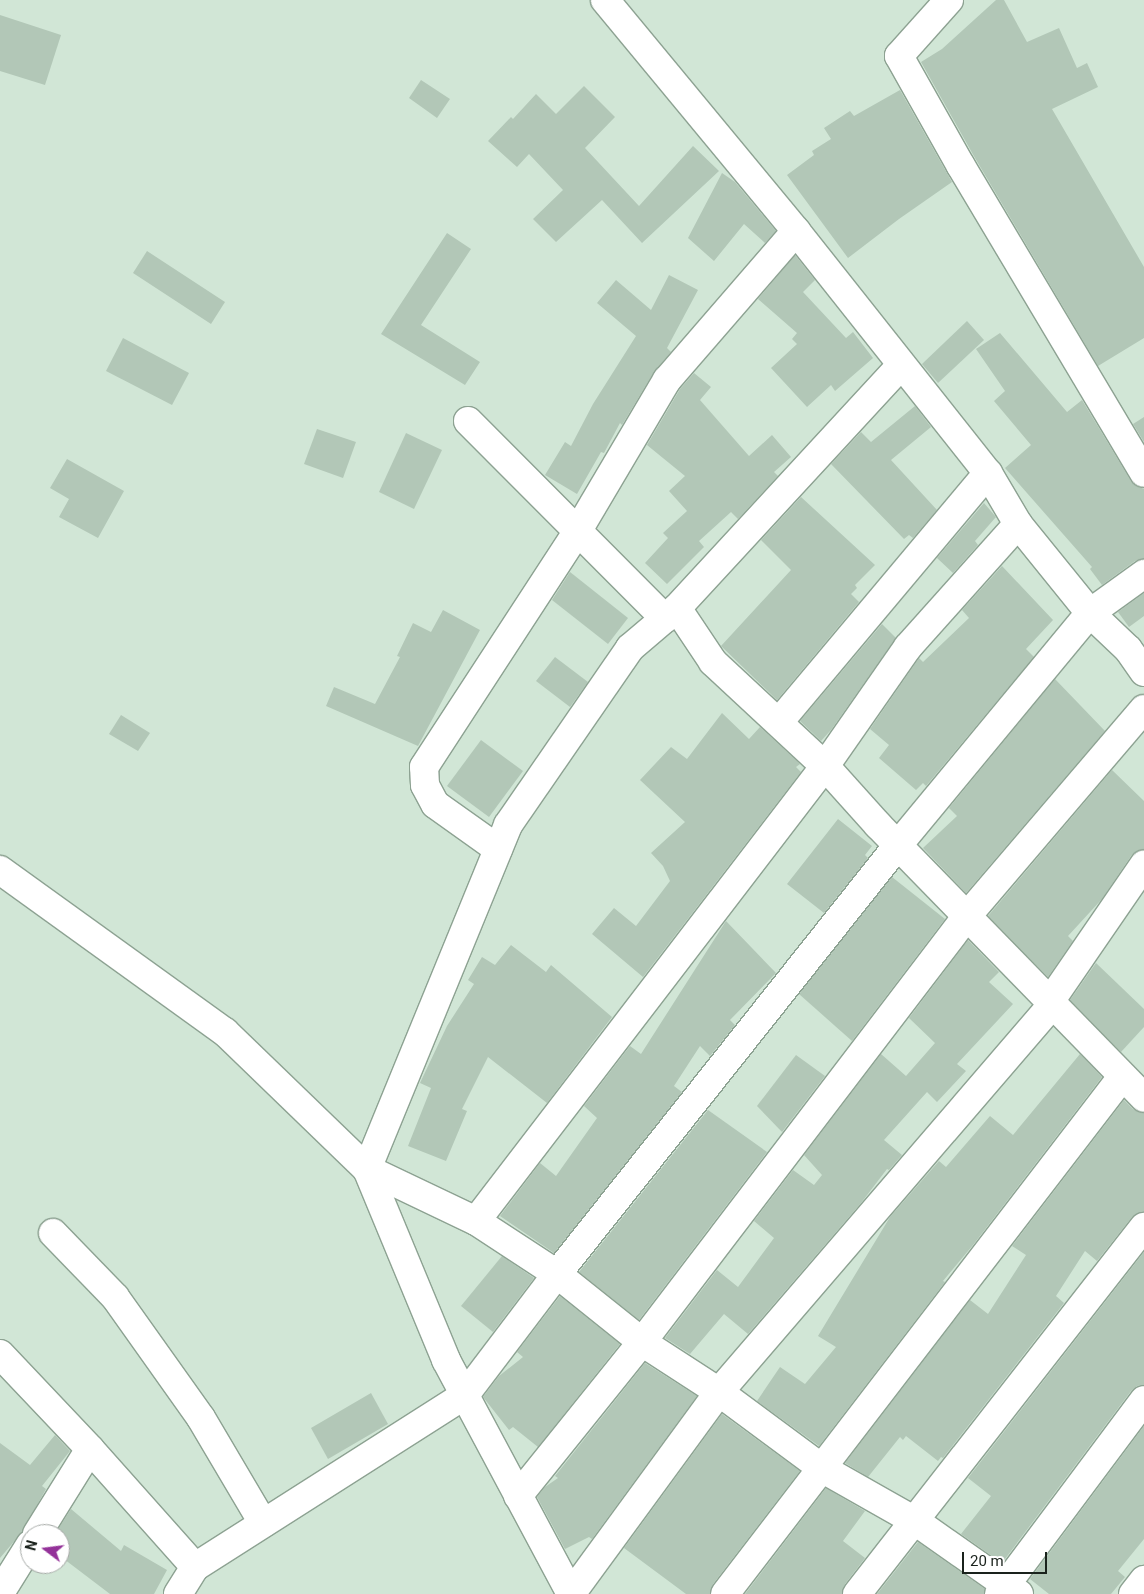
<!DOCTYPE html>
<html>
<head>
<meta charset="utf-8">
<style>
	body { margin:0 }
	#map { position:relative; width:1144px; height:1594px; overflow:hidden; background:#d1e6d6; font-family:Roboto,sans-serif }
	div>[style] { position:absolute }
	.building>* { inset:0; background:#b2c7b7 }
	.roads { filter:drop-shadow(1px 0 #8da292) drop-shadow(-1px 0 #8da292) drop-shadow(0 1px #8da292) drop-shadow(0 -1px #8da292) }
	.minor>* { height:28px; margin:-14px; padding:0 14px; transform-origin:14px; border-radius:14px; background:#fff }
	span { translate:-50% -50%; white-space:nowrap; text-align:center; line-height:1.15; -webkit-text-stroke:4.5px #fff; paint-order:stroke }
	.north { position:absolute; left:20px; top:1524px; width:50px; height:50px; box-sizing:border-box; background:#fff; border:1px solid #a3a7a4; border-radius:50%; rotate:285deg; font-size:14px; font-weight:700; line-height:20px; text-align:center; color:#1a221c }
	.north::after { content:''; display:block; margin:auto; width:18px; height:22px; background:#943299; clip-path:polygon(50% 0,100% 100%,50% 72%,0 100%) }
	.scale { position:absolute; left:962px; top:1552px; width:85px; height:22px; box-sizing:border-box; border:2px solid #1a221c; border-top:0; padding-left:6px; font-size:15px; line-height:18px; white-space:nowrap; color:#1a221c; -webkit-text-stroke:4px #fff; paint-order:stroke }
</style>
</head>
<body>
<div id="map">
	<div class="building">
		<i style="clip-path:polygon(996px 0,1004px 0,1027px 42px,1059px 28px,1077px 68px,1087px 63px,1098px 87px,1052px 109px,1144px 267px,1144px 338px,1098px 366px,975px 158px,921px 62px,942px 49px)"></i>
		<i style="clip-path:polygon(0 15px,61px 35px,45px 85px,0 71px)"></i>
		<i style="clip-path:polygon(421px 80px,450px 99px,437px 118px,409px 98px)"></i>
		<i style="clip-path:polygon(584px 86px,615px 117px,585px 148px,639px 206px,693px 146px,719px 171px,642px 243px,602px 200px,556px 242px,533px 219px,563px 190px,529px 154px,517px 167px,488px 141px,511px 117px,513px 119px,536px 94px,556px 114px)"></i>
		<i style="clip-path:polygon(900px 90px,952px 182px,899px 219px,848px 258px,787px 175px,814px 155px,812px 151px,831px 139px,824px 128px,850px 111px,854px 116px)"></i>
		<i style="clip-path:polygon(722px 173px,735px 182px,776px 231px,765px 243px,744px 224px,714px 261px,688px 238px)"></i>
		<i style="clip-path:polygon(447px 233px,471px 249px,421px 325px,480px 362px,465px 385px,381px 334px)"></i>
		<i style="clip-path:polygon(147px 251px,225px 302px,211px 324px,133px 273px)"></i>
		<i style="clip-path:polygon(795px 255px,815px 280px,803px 292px,846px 338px,853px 332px,873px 358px,835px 391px,831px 385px,807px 407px,771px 368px,797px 344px,792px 339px,797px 333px,758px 299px)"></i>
		<i style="clip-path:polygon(669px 275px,698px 290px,667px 348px,671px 352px,654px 372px,622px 425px,620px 423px,604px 453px,601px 452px,577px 494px,545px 475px,565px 442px,571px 446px,593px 404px,636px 336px,597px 303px,616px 280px,651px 310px)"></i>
		<i style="clip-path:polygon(967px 321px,984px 340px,938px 383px,922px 364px)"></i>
		<i style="clip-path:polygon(1000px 333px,1067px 412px,1082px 400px,1131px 481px,1136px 486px,1144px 489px,1144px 559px,1135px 561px,1102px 585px,1090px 569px,1092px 567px,1005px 468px,1031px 445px,994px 401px,1005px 391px,976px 349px)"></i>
		<i style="clip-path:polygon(123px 338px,189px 373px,172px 405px,106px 371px)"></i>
		<i style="clip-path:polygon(694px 373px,711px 387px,700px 400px,749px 456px,772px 435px,791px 457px,774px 472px,778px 476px,738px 519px,731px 512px,699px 541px,704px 547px,667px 584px,645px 563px,668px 538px,663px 533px,687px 511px,669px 491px,685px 476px,647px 445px,680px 389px)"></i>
		<i style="clip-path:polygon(915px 406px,931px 427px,891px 460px,937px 510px,913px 538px,909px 535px,904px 539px,831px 464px,861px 432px,871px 442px)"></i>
		<i style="clip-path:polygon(1144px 417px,1144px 442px,1133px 424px)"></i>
		<i style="clip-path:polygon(317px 429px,356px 442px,343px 478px,304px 464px)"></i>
		<i style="clip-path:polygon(406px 433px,442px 450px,414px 509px,379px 492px)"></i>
		<i style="clip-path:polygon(67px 459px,124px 491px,98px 538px,59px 517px,69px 499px,50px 488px)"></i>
		<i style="clip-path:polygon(801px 497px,875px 565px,855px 585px,857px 588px,851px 594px,859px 602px,777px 700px,721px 646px,791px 570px,761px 540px)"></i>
		<i style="clip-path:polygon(984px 503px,996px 517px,975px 541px,978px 545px,953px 573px,937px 558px)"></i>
		<i style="clip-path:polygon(1002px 566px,1053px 620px,1026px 649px,1034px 657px,926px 786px,923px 783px,916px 790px,879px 758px,889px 745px,870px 729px,919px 658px,923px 662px,969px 618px,962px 610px)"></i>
		<i style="clip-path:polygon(570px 572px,628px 618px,608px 644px,552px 600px)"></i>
		<i style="clip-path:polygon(1144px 593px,1144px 616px,1129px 627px,1118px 612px)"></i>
		<i style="clip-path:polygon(443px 610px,480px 630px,418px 746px,326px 706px,334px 687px,375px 704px,400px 657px,397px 656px,413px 623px,431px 632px)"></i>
		<i style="clip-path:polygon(882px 624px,896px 638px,831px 730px,821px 741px,800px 721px)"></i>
		<i style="clip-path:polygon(555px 657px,588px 682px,570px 707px,536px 681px)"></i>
		<i style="clip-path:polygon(1055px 679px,1105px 731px,966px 893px,923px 848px,957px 816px,949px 808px)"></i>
		<i style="clip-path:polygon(722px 713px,749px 739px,760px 727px,800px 764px,796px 767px,801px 772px,643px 977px,592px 934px,614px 908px,636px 926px,670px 881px,663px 866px,651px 853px,685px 822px,640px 780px,671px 747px,687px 759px)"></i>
		<i style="clip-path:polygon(121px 715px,150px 733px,138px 751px,109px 734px)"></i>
		<i style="clip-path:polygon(481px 740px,523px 771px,489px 817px,447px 786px)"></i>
		<i style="clip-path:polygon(1112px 770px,1144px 801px,1144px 850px,1137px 851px,1131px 856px,1102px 899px,1068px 936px,1073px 941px,1048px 977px,988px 916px)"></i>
		<i style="clip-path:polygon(838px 819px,872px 846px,865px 855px,868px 858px,824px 913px,787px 884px)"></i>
		<i style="clip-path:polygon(892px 877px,945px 919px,852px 1041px,799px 994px)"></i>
		<i style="clip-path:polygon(726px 921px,776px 973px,730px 1020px,735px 1025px,710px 1056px,700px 1046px,674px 1086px,682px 1092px,554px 1253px,500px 1216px,540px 1163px,556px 1176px,597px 1118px,584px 1106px,630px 1046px,641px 1054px)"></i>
		<i style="clip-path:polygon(968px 940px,999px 972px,989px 982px,1013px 1004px,957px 1064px,966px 1071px,937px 1102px,927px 1092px,884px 1140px,902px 1155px,889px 1170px,887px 1169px,861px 1203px,748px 1334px,724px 1314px,690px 1354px,665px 1338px,717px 1270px,738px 1287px,774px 1238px,754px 1221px,793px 1170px,814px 1185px,822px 1175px,804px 1155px,881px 1054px,906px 1076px,935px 1043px,909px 1018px)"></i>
		<i style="clip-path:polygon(511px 945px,546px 972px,551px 965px,612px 1017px,547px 1103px,488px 1057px,462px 1109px,467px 1111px,446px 1161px,408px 1146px,431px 1088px,420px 1083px,447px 1026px,474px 984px,468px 980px,482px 957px,495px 965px)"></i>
		<i style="clip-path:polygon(1096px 963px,1144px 1009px,1144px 1027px,1121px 1052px,1070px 1000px)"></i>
		<i style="clip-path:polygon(1080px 1054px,1102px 1077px,973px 1245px,943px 1281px,945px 1282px,819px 1446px,757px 1401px,780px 1367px,805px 1384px,836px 1347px,818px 1336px,890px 1217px,939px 1161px,946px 1167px,990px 1116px,1013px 1135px)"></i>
		<i style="clip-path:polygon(796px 1055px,825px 1076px,782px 1132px,757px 1106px)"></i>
		<i style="clip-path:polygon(1124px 1100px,1133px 1109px,1144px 1113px,1144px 1212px,1132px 1217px,1097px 1261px,1085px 1251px,1056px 1296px,1064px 1303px,943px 1458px,941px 1457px,938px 1461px,906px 1436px,903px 1440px,900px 1437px,868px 1477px,845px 1463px,970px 1300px,988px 1314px,1026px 1255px,1012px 1246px)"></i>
		<i style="clip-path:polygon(708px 1110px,767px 1152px,639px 1320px,579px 1272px)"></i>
		<i style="clip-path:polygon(1144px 1252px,1144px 1385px,1137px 1386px,1131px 1391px,1002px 1563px,961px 1534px,991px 1496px,968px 1478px)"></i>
		<i style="clip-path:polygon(502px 1256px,534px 1278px,493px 1332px,461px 1306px)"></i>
		<i style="clip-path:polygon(560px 1296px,620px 1344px,538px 1447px,513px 1427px,509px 1430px,483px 1397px,499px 1376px,523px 1357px,517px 1352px)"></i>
		<i style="clip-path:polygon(645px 1363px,697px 1396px,592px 1539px,589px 1537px,565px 1549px,537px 1497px,545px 1487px,558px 1478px,555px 1476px)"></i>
		<i style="clip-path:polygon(371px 1393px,388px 1424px,328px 1459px,311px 1428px)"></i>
		<i style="clip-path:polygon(722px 1414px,800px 1471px,713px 1584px,710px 1594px,686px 1594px,624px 1548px)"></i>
		<i style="clip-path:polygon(1144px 1426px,1144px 1539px,1118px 1571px,1125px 1577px,1111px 1594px,1049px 1594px,1030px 1579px)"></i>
		<i style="clip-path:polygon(55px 1435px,70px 1451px,42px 1486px,46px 1489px,22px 1532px,0 1558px,0 1443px,30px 1465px)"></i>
		<i style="clip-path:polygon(826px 1488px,865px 1511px,843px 1541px,865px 1558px,845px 1584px,842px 1594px,745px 1594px)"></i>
		<i style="clip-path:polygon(71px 1509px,121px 1551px,124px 1545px,167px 1570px,154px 1594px,110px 1594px,60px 1556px,60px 1534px,55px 1534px)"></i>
		<i style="clip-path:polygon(918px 1542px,985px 1589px,984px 1594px,877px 1594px)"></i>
	</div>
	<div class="roads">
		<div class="minor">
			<i style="left:605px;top:0;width:300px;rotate:50.4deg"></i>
			<i style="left:796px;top:231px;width:309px;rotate:51.6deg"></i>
			<i style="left:988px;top:473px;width:59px;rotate:59.5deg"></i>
			<i style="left:1018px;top:524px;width:114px;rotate:51deg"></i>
			<i style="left:1090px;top:613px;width:52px;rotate:43.5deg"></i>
			<i style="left:1128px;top:649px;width:28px;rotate:55deg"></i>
			<i style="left:949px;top:0;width:75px;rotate:131.8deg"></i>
			<i style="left:899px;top:56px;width:126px;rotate:60.6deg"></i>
			<i style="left:961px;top:166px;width:357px;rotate:59.2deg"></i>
			<i style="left:468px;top:421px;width:279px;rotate:45.1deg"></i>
			<i style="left:677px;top:608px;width:330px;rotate:-47.3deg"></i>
			<i style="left:779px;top:722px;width:325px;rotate:-50deg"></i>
			<i style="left:498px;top:849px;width:77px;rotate:-144.5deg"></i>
			<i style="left:435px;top:804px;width:21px;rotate:-118deg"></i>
			<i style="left:425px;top:785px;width:18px;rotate:-93deg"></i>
			<i style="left:424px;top:767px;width:280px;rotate:-56.9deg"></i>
			<i style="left:577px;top:532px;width:177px;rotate:-59.4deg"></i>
			<i style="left:667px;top:380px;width:197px;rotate:-49.1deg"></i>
			<i style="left:0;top:870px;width:277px;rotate:35.8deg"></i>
			<i style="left:225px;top:1032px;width:197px;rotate:44deg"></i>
			<i style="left:367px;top:1169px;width:207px;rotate:67.5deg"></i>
			<i style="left:446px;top:1360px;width:265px;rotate:61.9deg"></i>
			<i style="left:476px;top:1221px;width:573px;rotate:-52.51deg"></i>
			<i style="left:825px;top:766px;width:145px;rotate:-55.1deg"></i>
			<i style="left:908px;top:647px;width:165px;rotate:-48.2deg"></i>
			<i style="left:53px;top:1233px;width:89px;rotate:45.9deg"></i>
			<i style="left:115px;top:1297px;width:148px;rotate:54.6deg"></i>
			<i style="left:201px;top:1418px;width:122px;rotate:59.4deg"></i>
			<i style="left:0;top:1354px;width:131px;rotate:46.5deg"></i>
			<i style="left:90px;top:1449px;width:158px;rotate:48.3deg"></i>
			<i style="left:518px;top:1496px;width:198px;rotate:-51.2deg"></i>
			<i style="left:642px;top:1342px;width:536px;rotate:-52.66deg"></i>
			<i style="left:967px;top:916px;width:272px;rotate:-49.5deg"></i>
			<i style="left:37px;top:1534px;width:100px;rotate:-58.1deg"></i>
			<i style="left:0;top:1593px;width:57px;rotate:-58deg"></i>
			<i style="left:178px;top:1594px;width:32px;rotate:-58deg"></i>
			<i style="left:195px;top:1567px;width:320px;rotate:-32.5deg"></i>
			<i style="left:465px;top:1395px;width:152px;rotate:-52.8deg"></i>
			<i style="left:557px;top:1274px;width:548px;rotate:-51.52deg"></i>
			<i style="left:898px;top:845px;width:301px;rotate:-50.4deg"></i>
			<i style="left:1090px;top:613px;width:67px;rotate:-35.8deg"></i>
			<i style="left:571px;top:1594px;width:250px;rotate:-53.8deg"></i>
			<i style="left:719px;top:1392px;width:509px;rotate:-49.3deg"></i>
			<i style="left:1051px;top:1006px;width:4px;rotate:-124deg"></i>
			<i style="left:1049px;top:1003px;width:168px;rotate:-55.5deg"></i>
			<i style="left:725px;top:1594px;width:652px;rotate:-52.48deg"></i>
			<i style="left:857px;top:1594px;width:466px;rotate:-52deg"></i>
			<i style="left:999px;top:1594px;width:242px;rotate:-53.2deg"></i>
			<i style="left:1019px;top:1594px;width:127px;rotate:-144.9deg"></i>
			<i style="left:915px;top:1521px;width:106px;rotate:-150.5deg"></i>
			<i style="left:823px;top:1469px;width:129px;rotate:-143.5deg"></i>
			<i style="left:719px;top:1392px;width:92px;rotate:-147deg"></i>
			<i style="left:642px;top:1342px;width:109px;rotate:-141.3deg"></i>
			<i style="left:557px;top:1274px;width:97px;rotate:-146.8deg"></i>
			<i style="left:476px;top:1221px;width:121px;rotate:-154.5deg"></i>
			<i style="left:367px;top:1169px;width:372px;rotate:-67.7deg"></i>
			<i style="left:508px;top:825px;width:215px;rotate:-55.4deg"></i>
			<i style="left:630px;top:648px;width:62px;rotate:-40.4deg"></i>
			<i style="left:677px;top:608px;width:65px;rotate:56.3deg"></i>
			<i style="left:713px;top:662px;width:153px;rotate:42.9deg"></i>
			<i style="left:825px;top:766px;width:79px;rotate:48.1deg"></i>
			<i style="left:878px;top:825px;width:381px;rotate:45.7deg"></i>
			<i style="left:1133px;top:1594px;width:18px;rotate:-52deg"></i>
		</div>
	</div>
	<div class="north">N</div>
	<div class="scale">20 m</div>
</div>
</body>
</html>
